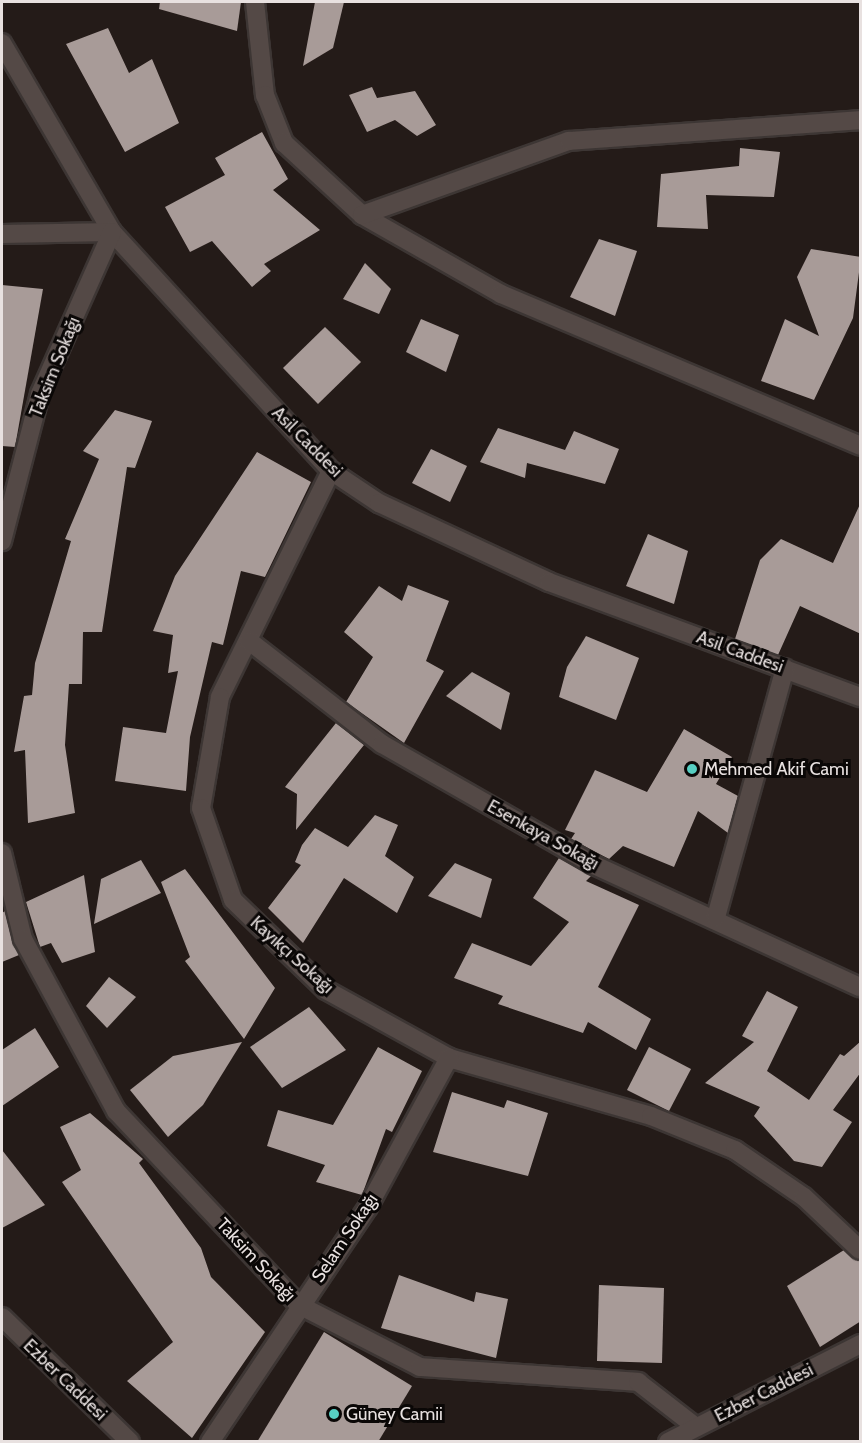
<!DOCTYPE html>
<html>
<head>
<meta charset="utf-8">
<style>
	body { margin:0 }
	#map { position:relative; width:862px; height:1443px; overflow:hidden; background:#241b18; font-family:Cabin,sans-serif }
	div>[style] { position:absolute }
	.building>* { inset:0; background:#a89b98 }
	.roads { filter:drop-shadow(2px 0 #3d3634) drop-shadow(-2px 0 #3d3634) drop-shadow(0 2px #3d3634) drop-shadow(0 -2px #3d3634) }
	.minor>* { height:18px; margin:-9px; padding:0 9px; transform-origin:9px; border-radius:9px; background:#544946 }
	.dots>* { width:16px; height:16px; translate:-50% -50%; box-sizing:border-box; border:3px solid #0a0706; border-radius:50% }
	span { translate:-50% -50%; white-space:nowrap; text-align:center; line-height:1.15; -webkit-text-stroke:6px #0a0706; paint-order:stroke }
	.street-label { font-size:18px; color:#e8e1e0 }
	.poi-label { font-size:18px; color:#e8e1e0 }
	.left { translate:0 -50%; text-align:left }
	.frame { position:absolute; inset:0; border:3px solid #e8e1e0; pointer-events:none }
</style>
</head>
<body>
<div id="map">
	<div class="building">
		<i style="clip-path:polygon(160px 2px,241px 2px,237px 31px,159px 9px)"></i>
		<i style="clip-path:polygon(315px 2px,344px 2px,333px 48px,303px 66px)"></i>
		<i style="clip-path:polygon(108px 28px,129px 73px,152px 59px,179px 123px,125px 152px,66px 44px)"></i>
		<i style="clip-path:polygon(372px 87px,377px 98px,415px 91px,436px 125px,417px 136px,395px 120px,367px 132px,349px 95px)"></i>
		<i style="clip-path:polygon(262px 132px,288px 179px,273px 190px,320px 230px,264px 264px,271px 271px,252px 287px,212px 241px,190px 252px,165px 207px,225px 175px,215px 158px)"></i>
		<i style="clip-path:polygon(740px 148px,780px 152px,774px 197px,706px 195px,708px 229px,657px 227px,661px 174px,739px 166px)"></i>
		<i style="clip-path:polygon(599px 239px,637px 251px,615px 316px,570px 297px)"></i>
		<i style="clip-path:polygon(811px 249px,861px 257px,853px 318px,814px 400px,761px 381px,785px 319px,819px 336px,797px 277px)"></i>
		<i style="clip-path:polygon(365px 263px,391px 289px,379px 314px,343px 299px)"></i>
		<i style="clip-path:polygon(2px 285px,43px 289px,15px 447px,2px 446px)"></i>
		<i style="clip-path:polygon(421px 319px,459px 335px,446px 372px,406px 352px)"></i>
		<i style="clip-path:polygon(325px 327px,361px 362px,318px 404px,283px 368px)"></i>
		<i style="clip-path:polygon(115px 410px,152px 421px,135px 468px,127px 467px,102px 632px,83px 632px,82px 684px,69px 684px,65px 745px,75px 813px,28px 823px,25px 750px,14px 752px,24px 696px,32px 695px,35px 663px,71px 541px,65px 539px,99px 459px,83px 451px)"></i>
		<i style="clip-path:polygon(498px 428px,565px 450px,574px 431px,619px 449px,605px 484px,527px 463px,525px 478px,480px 462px)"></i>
		<i style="clip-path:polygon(431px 449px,467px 466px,450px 502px,412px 483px)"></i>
		<i style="clip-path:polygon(257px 452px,311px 482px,265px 577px,241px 571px,223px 645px,212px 642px,190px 737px,186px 791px,115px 781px,123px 727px,166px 733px,178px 671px,168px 673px,173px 635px,153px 631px,175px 576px)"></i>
		<i style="clip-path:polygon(861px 502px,861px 634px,800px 606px,778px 655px,735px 639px,760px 560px,781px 539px,833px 563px)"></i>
		<i style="clip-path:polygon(648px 534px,688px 551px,674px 604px,626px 586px)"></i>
		<i style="clip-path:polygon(408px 585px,449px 601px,426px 661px,444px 671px,404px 743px,346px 702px,373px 657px,344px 632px,379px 586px,402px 601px)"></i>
		<i style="clip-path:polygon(586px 636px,639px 658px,616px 720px,559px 697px,567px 667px)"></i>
		<i style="clip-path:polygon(472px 672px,510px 693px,501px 730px,446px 696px)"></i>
		<i style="clip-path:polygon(336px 723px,364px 745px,296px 830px,297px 794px,285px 787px)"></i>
		<i style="clip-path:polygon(684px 729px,732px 757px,716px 784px,738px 796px,728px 833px,698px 811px,674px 867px,623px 846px,609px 859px,571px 839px,575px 833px,565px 830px,595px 770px,647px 792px)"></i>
		<i style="clip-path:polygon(375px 815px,398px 825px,385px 856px,414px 877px,397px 913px,344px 878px,303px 943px,268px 908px,301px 865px,295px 862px,302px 845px,315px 828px,348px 847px)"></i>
		<i style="clip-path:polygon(559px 858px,591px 876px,586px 881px,639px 905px,598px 987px,651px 1019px,636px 1050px,588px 1022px,583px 1033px,498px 1004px,503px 996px,454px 978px,472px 943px,531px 966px,569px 922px,533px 898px)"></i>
		<i style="clip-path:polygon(141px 860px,161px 893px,94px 924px,101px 879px)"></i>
		<i style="clip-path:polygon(455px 863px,492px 879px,481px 918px,428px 896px)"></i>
		<i style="clip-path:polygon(185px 869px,275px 988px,244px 1039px,185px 961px,190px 957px,161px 882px)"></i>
		<i style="clip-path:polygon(84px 875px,95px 952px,62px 963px,51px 943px,40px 947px,26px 902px)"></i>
		<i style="clip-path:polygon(5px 911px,19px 955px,2px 962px,2px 913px)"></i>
		<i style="clip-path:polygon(109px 977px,136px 997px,107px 1028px,86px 1006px)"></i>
		<i style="clip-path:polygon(767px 991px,798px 1007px,767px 1071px,809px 1100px,840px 1054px,844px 1056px,861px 1041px,861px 1072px,833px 1110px,852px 1122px,822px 1167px,794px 1161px,754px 1116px,760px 1107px,705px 1083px,754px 1042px,742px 1036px)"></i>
		<i style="clip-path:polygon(309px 1007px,346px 1050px,282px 1088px,250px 1047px)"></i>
		<i style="clip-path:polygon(35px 1028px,59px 1067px,2px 1106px,2px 1050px)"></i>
		<i style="clip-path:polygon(242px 1042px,203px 1105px,168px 1137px,130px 1090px,173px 1056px)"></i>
		<i style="clip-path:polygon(378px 1047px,422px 1071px,392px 1132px,386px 1129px,362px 1195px,316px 1182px,325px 1165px,267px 1146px,278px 1110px,333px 1125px)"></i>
		<i style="clip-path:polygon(649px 1047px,691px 1069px,669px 1111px,627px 1090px)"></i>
		<i style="clip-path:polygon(452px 1092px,504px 1108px,507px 1100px,548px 1113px,528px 1176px,433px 1152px)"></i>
		<i style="clip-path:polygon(90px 1113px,143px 1159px,139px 1163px,201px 1248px,211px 1277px,265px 1332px,192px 1438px,127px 1381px,173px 1342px,62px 1182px,81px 1170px,60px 1127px)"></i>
		<i style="clip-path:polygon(2px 1150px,45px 1205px,2px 1228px)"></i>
		<i style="clip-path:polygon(844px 1250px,861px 1261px,861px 1321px,820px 1347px,787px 1286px)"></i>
		<i style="clip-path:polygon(399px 1275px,474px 1302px,476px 1292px,508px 1299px,496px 1358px,381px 1328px)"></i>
		<i style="clip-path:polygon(599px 1285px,664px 1288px,662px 1363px,597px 1361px)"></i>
		<i style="clip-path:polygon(324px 1332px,412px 1386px,378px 1442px,257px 1442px)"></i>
	</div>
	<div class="roads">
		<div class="minor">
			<i style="left:255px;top:2px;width:94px;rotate:83.9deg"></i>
			<i style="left:265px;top:95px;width:52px;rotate:68.4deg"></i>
			<i style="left:284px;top:143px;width:106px;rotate:42.7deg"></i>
			<i style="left:362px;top:215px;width:160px;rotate:29.6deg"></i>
			<i style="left:501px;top:294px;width:390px;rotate:22.9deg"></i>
			<i style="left:2px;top:43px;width:219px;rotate:59.8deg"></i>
			<i style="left:112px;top:232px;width:324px;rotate:47.5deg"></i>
			<i style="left:331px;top:471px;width:58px;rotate:33.7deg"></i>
			<i style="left:379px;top:503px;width:187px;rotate:24.9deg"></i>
			<i style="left:549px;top:582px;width:332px;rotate:20.3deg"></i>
			<i style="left:362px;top:215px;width:220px;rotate:-19.7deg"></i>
			<i style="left:569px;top:141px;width:292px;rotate:-4.1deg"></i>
			<i style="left:2px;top:234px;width:110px;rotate:-1deg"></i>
			<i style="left:112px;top:232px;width:177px;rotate:114deg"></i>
			<i style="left:40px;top:394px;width:152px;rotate:104.5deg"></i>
			<i style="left:331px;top:471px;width:252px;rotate:116.2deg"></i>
			<i style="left:220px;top:697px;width:113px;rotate:99.7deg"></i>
			<i style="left:201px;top:808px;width:97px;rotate:70.8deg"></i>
			<i style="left:233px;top:900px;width:129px;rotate:44.1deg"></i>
			<i style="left:326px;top:990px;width:141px;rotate:28.9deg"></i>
			<i style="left:449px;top:1058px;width:210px;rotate:16deg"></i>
			<i style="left:651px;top:1116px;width:91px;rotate:22deg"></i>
			<i style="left:735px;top:1150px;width:83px;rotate:34.3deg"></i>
			<i style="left:804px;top:1197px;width:77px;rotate:43.4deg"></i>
			<i style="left:249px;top:641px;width:168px;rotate:37.8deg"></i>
			<i style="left:382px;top:744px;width:242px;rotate:29.7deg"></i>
			<i style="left:592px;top:864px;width:295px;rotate:24.7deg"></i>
			<i style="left:2px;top:853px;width:89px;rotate:76.3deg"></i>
			<i style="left:23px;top:939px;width:196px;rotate:61.6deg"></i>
			<i style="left:116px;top:1111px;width:267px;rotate:46.7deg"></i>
			<i style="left:299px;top:1305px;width:136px;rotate:27.1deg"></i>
			<i style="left:420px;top:1367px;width:219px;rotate:3.9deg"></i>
			<i style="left:638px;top:1382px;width:73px;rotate:37.8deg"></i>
			<i style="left:716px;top:917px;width:258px;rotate:-74.5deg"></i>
			<i style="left:2px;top:1317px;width:179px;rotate:44.3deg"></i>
			<i style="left:210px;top:1442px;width:283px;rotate:-56.1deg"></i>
			<i style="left:368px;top:1207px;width:170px;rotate:-61.5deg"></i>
			<i style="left:668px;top:1442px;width:216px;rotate:-27deg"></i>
		</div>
	</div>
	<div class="dots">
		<i style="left:692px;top:769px;background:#57cec2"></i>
		<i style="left:334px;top:1414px;background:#57cec2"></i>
	</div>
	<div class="street-label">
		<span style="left:55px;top:367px;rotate:-68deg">Taksim Sokağı</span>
		<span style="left:307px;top:442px;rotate:45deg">Asil Caddesi</span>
		<span style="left:740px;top:652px;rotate:20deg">Asil Caddesi</span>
		<span style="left:543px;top:835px;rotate:29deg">Esenkaya Sokağı</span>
		<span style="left:292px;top:955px;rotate:42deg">Kayıkçı Sokağı</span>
		<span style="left:345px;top:1238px;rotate:-56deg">Selam Sokağı</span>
		<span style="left:256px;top:1260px;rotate:47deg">Taksim Sokağı</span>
		<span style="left:65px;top:1380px;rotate:44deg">Ezber Caddesi</span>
		<span style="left:764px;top:1393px;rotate:-27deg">Ezber Caddesi</span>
	</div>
	<div class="poi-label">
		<span class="left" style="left:704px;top:769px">Mehmed Akif Cami</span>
		<span class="left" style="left:346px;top:1414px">Güney Camii</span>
	</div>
	<div class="frame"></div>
</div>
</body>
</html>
